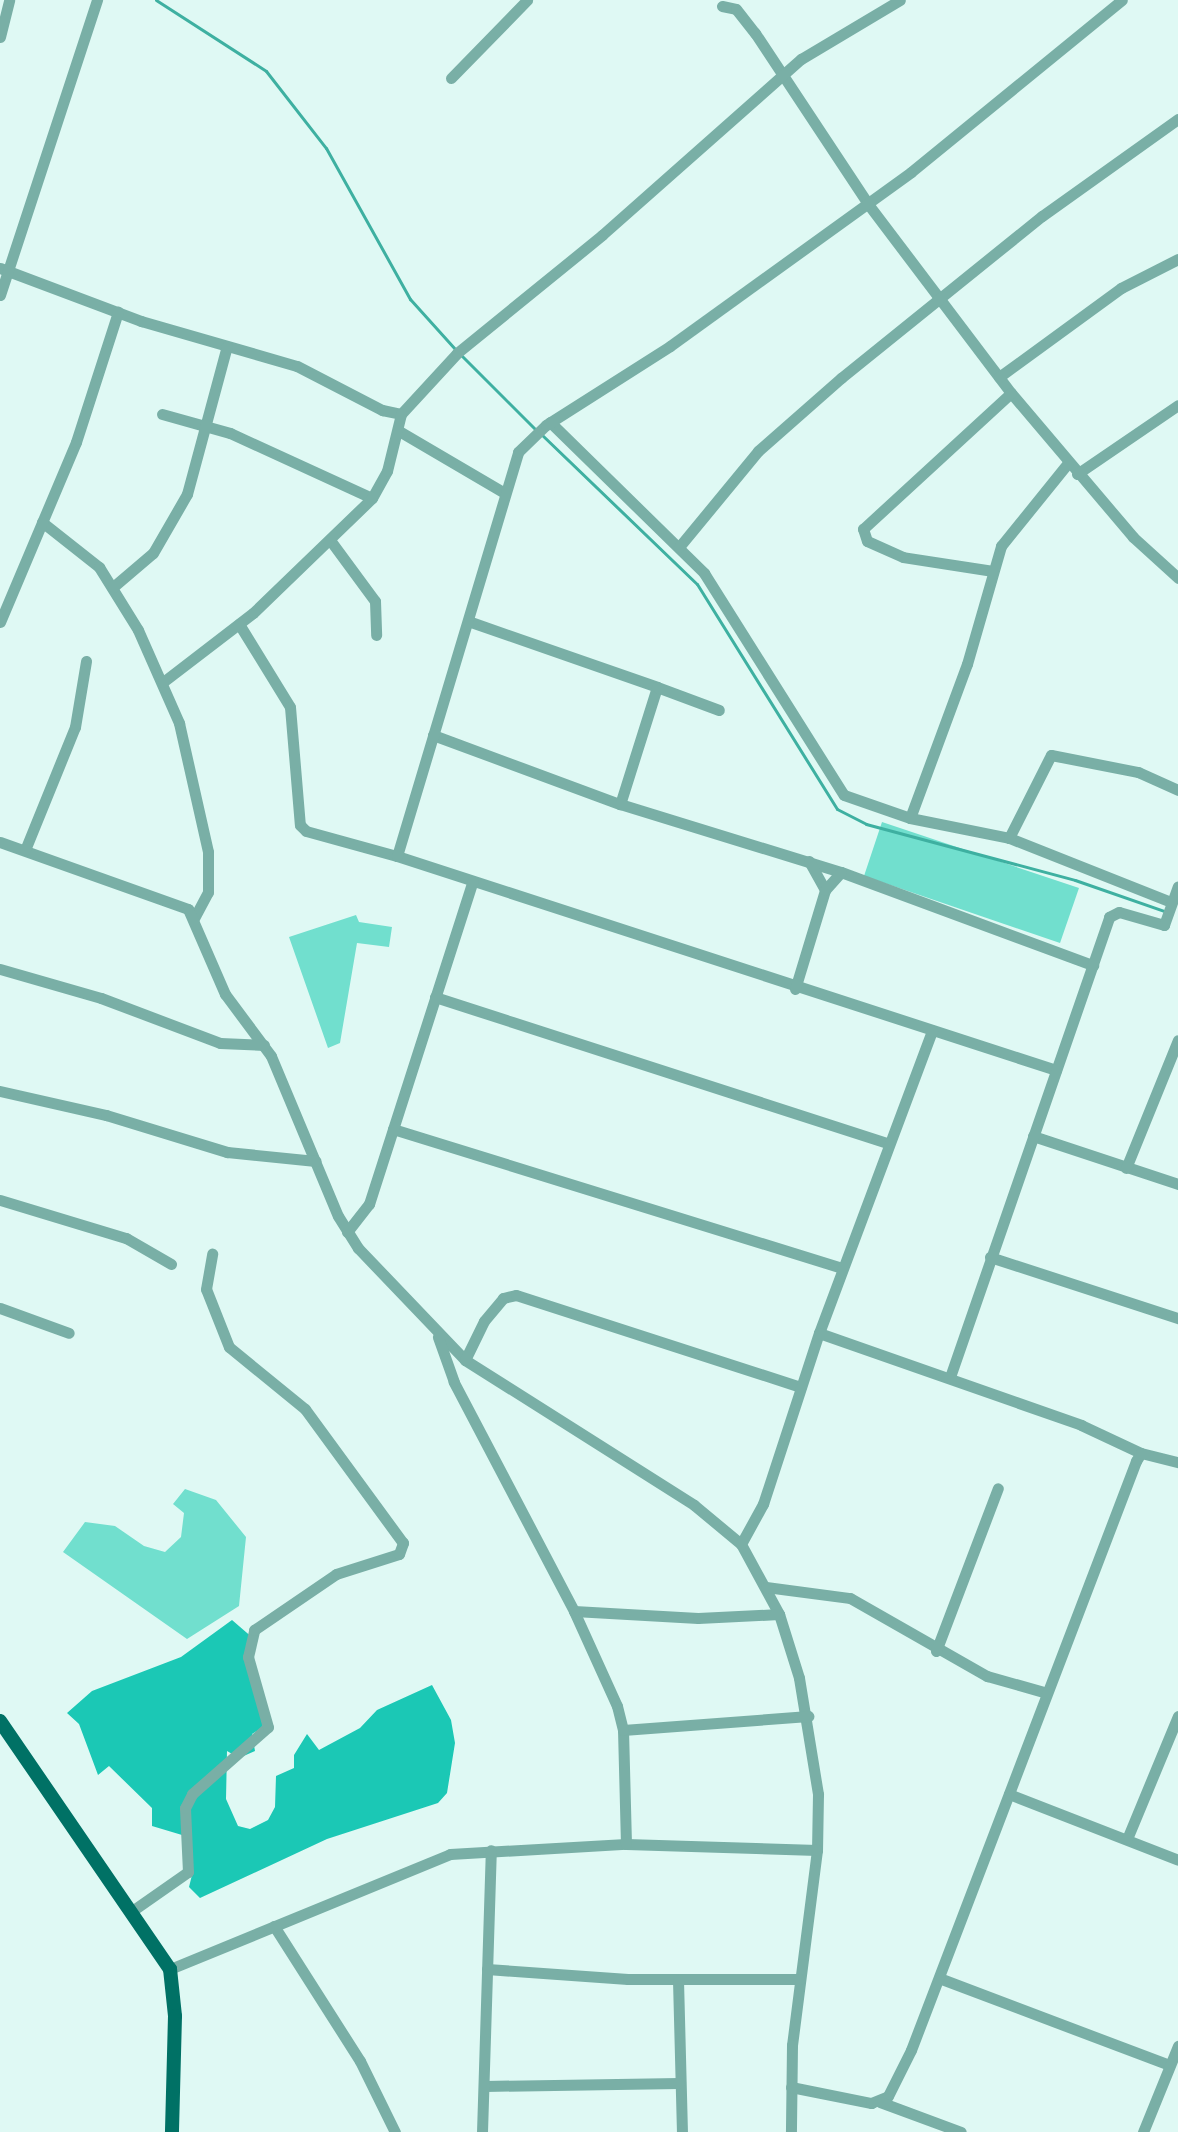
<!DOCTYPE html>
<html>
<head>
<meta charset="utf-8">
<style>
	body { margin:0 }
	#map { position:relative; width:1178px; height:2132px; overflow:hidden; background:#dff9f4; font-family:"PT Sans Narrow",sans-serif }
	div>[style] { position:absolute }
	.green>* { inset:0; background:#71dfce }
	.forest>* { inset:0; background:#1bc8b5 }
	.stream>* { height:3px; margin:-1.5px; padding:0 1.5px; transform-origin:1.5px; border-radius:1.5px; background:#3eb0a1 }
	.minor>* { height:11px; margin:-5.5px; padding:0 5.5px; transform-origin:5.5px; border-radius:5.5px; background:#79afa6 }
	.major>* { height:14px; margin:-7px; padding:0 7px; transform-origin:7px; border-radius:7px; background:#007165 }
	span { translate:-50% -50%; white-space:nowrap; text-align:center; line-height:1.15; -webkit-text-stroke:6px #fff; paint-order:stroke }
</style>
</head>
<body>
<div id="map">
	<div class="green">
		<i style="clip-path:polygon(882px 822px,1079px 888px,1060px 943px,864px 876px)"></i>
		<i style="clip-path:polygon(356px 915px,359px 922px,392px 927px,389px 947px,357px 943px,340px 1043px,328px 1048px,289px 937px)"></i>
		<i style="clip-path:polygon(185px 1489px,216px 1500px,246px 1537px,239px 1606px,187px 1639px,63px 1552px,85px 1522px,115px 1526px,144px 1546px,165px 1552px,181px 1537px,184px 1513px,173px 1504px)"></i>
	</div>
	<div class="forest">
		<i style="clip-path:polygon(232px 1620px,254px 1639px,250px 1670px,263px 1727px,252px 1734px,255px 1751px,239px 1758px,227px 1751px,226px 1799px,238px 1826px,250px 1829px,268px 1820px,275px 1807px,276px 1776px,294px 1768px,294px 1755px,307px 1734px,319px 1750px,360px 1728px,377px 1710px,432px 1685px,451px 1720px,455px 1743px,447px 1793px,438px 1803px,327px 1839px,200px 1898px,189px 1887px,193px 1871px,182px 1835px,152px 1826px,152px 1808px,109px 1766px,98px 1775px,79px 1724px,67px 1713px,92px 1691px,181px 1657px)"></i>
	</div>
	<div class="stream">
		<i style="left:156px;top:0;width:131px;rotate:32.8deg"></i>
		<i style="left:266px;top:71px;width:98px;rotate:52.1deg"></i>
		<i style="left:326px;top:148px;width:173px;rotate:60.9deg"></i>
		<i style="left:410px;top:299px;width:69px;rotate:48deg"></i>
		<i style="left:461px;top:355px;width:105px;rotate:45deg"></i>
		<i style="left:541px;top:434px;width:216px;rotate:43.9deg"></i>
		<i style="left:697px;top:584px;width:265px;rotate:58.1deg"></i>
		<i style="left:837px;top:809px;width:33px;rotate:27deg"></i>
		<i style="left:866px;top:824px;width:216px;rotate:15deg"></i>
		<i style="left:1075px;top:880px;width:94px;rotate:19.2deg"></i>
	</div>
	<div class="minor">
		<i style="left:722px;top:6px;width:14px;rotate:12deg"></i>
		<i style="left:736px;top:9px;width:31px;rotate:52deg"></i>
		<i style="left:755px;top:33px;width:205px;rotate:56.5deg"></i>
		<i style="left:868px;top:204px;width:237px;rotate:52.9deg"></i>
		<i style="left:1011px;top:393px;width:189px;rotate:49.7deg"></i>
		<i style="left:1133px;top:537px;width:61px;rotate:42.3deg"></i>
		<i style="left:0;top:37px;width:38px;rotate:-76deg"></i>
		<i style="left:451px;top:78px;width:109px;rotate:-45.7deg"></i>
		<i style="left:0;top:268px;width:151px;rotate:20.6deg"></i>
		<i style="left:141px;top:321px;width:162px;rotate:16.1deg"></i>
		<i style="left:297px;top:366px;width:96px;rotate:27.4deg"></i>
		<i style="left:382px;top:410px;width:19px;rotate:12deg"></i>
		<i style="left:401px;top:414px;width:83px;rotate:-47.4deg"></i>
		<i style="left:457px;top:353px;width:187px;rotate:-39.1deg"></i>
		<i style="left:602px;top:235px;width:266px;rotate:-41.5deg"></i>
		<i style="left:801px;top:59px;width:115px;rotate:-30.8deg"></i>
		<i style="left:0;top:295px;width:311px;rotate:-71.8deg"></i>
		<i style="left:999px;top:377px;width:151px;rotate:-36.1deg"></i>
		<i style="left:1121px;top:288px;width:64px;rotate:-27deg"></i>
		<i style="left:162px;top:414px;width:71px;rotate:15.6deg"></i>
		<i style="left:230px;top:433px;width:156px;rotate:24.6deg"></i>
		<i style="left:550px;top:422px;width:216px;rotate:44.4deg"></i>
		<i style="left:704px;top:573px;width:262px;rotate:57.8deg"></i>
		<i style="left:844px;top:795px;width:70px;rotate:19.2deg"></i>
		<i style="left:910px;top:818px;width:101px;rotate:11.4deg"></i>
		<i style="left:399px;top:431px;width:121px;rotate:30.4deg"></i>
		<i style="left:1077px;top:474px;width:122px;rotate:-34.3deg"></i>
		<i style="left:42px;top:522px;width:73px;rotate:38.3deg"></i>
		<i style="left:99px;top:567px;width:74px;rotate:58.2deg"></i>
		<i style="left:138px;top:630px;width:102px;rotate:66.2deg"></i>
		<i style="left:179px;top:723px;width:132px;rotate:77.3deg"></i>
		<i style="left:208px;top:852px;width:40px;rotate:90deg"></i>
		<i style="left:208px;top:892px;width:30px;rotate:118deg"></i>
		<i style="left:330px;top:540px;width:76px;rotate:53.6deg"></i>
		<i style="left:375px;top:601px;width:34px;rotate:88deg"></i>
		<i style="left:679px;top:547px;width:124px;rotate:-50.5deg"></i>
		<i style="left:758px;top:451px;width:111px;rotate:-41.3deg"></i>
		<i style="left:841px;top:378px;width:258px;rotate:-38.9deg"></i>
		<i style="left:1042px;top:216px;width:167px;rotate:-35.5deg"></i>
		<i style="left:993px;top:571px;width:91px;rotate:-171.2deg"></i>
		<i style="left:903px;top:557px;width:39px;rotate:-156deg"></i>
		<i style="left:867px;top:541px;width:13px;rotate:-108deg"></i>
		<i style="left:863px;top:529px;width:201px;rotate:-42.6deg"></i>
		<i style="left:113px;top:587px;width:52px;rotate:-40.4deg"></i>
		<i style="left:153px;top:553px;width:68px;rotate:-60deg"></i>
		<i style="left:187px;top:494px;width:153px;rotate:-74.9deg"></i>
		<i style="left:468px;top:621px;width:200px;rotate:19.2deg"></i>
		<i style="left:657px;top:687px;width:123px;rotate:107.5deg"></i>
		<i style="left:0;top:622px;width:195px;rotate:-67.1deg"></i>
		<i style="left:76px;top:442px;width:137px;rotate:-72.1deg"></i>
		<i style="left:239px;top:624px;width:97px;rotate:58.4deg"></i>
		<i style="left:290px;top:707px;width:118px;rotate:85.2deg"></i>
		<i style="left:300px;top:825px;width:8px;rotate:45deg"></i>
		<i style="left:306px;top:831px;width:94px;rotate:15.4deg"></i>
		<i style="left:397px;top:856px;width:693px;rotate:17.99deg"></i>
		<i style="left:163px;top:682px;width:113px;rotate:-37.5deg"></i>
		<i style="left:253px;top:613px;width:165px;rotate:-44deg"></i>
		<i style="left:372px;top:498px;width:31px;rotate:-61deg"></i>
		<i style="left:387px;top:471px;width:59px;rotate:-76.2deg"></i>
		<i style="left:657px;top:687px;width:66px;rotate:20.4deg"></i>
		<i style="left:433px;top:735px;width:199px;rotate:20.3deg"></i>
		<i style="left:620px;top:804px;width:231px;rotate:17.1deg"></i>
		<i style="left:841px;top:872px;width:269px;rotate:20.3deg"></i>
		<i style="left:910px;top:818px;width:164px;rotate:-69.7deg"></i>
		<i style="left:967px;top:664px;width:123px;rotate:-73.9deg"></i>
		<i style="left:1001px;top:546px;width:107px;rotate:-51.1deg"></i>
		<i style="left:0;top:842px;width:200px;rotate:19.6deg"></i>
		<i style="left:188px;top:909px;width:93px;rotate:66.5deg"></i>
		<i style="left:225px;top:994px;width:77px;rotate:53.4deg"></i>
		<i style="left:271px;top:1056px;width:173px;rotate:67.3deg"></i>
		<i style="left:338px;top:1216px;width:38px;rotate:58deg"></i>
		<i style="left:358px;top:1248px;width:155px;rotate:46.3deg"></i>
		<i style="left:465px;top:1360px;width:271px;rotate:32.3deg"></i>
		<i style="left:694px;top:1505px;width:61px;rotate:39.7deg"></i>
		<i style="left:741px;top:1544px;width:80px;rotate:61.5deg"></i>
		<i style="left:779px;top:1614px;width:67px;rotate:72.6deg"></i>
		<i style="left:799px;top:1678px;width:118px;rotate:80.7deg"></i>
		<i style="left:818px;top:1794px;width:56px;rotate:91deg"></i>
		<i style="left:817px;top:1850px;width:197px;rotate:97.3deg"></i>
		<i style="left:792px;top:2045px;width:87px;rotate:90.7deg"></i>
		<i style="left:25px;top:850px;width:133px;rotate:-67.9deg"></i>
		<i style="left:75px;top:727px;width:67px;rotate:-80.5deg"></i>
		<i style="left:397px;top:856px;width:422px;rotate:-73.3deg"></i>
		<i style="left:518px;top:452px;width:39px;rotate:-44deg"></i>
		<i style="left:546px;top:425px;width:147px;rotate:-32.5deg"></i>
		<i style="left:670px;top:346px;width:297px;rotate:-35.8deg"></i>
		<i style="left:911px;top:172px;width:272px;rotate:-39.2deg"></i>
		<i style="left:809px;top:861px;width:33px;rotate:61deg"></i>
		<i style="left:1171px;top:902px;width:174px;rotate:-158.4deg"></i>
		<i style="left:1009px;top:838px;width:93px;rotate:-63.2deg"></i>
		<i style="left:1051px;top:755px;width:89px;rotate:11.1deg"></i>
		<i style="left:1138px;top:772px;width:44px;rotate:24.2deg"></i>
		<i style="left:0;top:969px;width:105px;rotate:16deg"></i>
		<i style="left:101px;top:998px;width:127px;rotate:20.7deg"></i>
		<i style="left:220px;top:1043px;width:44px;rotate:2.6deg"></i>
		<i style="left:795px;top:989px;width:103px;rotate:-73.1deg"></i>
		<i style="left:825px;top:890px;width:24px;rotate:-48deg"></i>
		<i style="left:435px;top:997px;width:477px;rotate:17.9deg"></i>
		<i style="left:0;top:1091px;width:109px;rotate:12.8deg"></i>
		<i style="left:106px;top:1115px;width:127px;rotate:17deg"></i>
		<i style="left:227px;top:1152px;width:89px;rotate:5.8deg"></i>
		<i style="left:393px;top:1129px;width:470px;rotate:17.2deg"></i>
		<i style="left:1033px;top:1136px;width:153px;rotate:18.3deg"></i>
		<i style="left:1126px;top:1168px;width:138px;rotate:-67.9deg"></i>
		<i style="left:0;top:1200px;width:132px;rotate:16.8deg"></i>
		<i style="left:126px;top:1238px;width:52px;rotate:30deg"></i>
		<i style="left:347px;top:1232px;width:36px;rotate:-52deg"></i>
		<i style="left:369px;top:1204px;width:339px;rotate:-72.2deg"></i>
		<i style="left:990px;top:1257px;width:198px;rotate:18deg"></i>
		<i style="left:0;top:1308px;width:73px;rotate:19.9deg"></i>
		<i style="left:819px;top:1333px;width:323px;rotate:-69.5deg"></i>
		<i style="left:465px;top:1360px;width:43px;rotate:-64deg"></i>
		<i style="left:484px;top:1321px;width:30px;rotate:-50deg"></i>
		<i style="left:503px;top:1298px;width:13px;rotate:-13deg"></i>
		<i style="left:516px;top:1295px;width:299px;rotate:17.9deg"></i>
		<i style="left:950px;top:1377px;width:487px;rotate:-70.9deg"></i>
		<i style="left:1109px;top:917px;width:11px;rotate:-27deg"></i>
		<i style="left:1119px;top:912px;width:47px;rotate:16.1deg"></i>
		<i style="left:1164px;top:925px;width:41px;rotate:-70.3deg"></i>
		<i style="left:741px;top:1544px;width:46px;rotate:-61.2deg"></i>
		<i style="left:763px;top:1504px;width:180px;rotate:-71.9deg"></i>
		<i style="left:819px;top:1333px;width:278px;rotate:19.3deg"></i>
		<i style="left:1081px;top:1425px;width:66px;rotate:25deg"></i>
		<i style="left:766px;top:1587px;width:85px;rotate:7.5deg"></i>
		<i style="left:850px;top:1598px;width:158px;rotate:29.7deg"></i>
		<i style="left:987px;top:1676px;width:62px;rotate:15.8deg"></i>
		<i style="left:574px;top:1611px;width:124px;rotate:3.2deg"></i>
		<i style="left:698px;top:1618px;width:81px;rotate:-2.8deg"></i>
		<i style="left:936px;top:1651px;width:174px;rotate:-69.2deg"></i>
		<i style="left:623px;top:1730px;width:186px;rotate:-4.3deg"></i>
		<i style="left:1009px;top:1794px;width:181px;rotate:21.3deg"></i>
		<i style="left:1127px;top:1839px;width:133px;rotate:-67.5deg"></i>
		<i style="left:626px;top:1844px;width:191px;rotate:1.8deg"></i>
		<i style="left:132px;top:1911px;width:68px;rotate:-34.9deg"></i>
		<i style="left:188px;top:1872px;width:64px;rotate:-92.7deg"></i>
		<i style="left:185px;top:1808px;width:16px;rotate:-63deg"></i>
		<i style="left:192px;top:1794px;width:101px;rotate:-41.4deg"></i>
		<i style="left:268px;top:1727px;width:73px;rotate:-105.9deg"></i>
		<i style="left:248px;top:1657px;width:28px;rotate:-77deg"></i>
		<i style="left:254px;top:1630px;width:99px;rotate:-34.3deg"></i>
		<i style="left:336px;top:1574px;width:66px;rotate:-17.6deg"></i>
		<i style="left:399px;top:1554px;width:12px;rotate:-70deg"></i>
		<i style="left:403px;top:1543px;width:166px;rotate:-126.2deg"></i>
		<i style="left:305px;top:1409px;width:98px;rotate:-140.8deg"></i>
		<i style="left:229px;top:1347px;width:62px;rotate:-111.6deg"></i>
		<i style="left:206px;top:1289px;width:36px;rotate:-80deg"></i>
		<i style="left:274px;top:1926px;width:160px;rotate:57.5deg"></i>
		<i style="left:360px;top:2061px;width:79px;rotate:63.8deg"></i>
		<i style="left:170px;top:1969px;width:303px;rotate:-22.3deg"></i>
		<i style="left:450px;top:1854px;width:176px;rotate:-3.3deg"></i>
		<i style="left:626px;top:1844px;width:114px;rotate:-91.5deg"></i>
		<i style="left:623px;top:1730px;width:25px;rotate:-104deg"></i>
		<i style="left:617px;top:1706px;width:104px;rotate:-114.4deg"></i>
		<i style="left:574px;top:1611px;width:259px;rotate:-117.7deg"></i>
		<i style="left:454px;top:1382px;width:48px;rotate:-109.6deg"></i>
		<i style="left:487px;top:1969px;width:141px;rotate:4.1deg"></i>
		<i style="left:628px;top:1979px;width:171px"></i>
		<i style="left:939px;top:1978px;width:246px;rotate:20.7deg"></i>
		<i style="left:678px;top:1980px;width:152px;rotate:88.5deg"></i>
		<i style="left:485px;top:2086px;width:194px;rotate:-0.9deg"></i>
		<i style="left:791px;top:2087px;width:82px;rotate:11.3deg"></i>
		<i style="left:871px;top:2103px;width:18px;rotate:-22deg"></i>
		<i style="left:888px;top:2096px;width:51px;rotate:-63.4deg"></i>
		<i style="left:911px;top:2050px;width:631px;rotate:-69.09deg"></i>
		<i style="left:1136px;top:1461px;width:9px;rotate:-58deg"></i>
		<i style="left:1141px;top:1453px;width:38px;rotate:14deg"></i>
		<i style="left:880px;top:2102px;width:86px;rotate:20.3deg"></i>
		<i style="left:482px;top:2132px;width:282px;rotate:-88.2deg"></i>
		<i style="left:1143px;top:2132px;width:93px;rotate:-67.9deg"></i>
	</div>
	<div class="major">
		<i style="left:0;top:1721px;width:301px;rotate:55.6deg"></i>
		<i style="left:170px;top:1969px;width:47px;rotate:83.9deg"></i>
		<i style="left:175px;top:2016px;width:116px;rotate:91.5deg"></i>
	</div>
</div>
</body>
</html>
